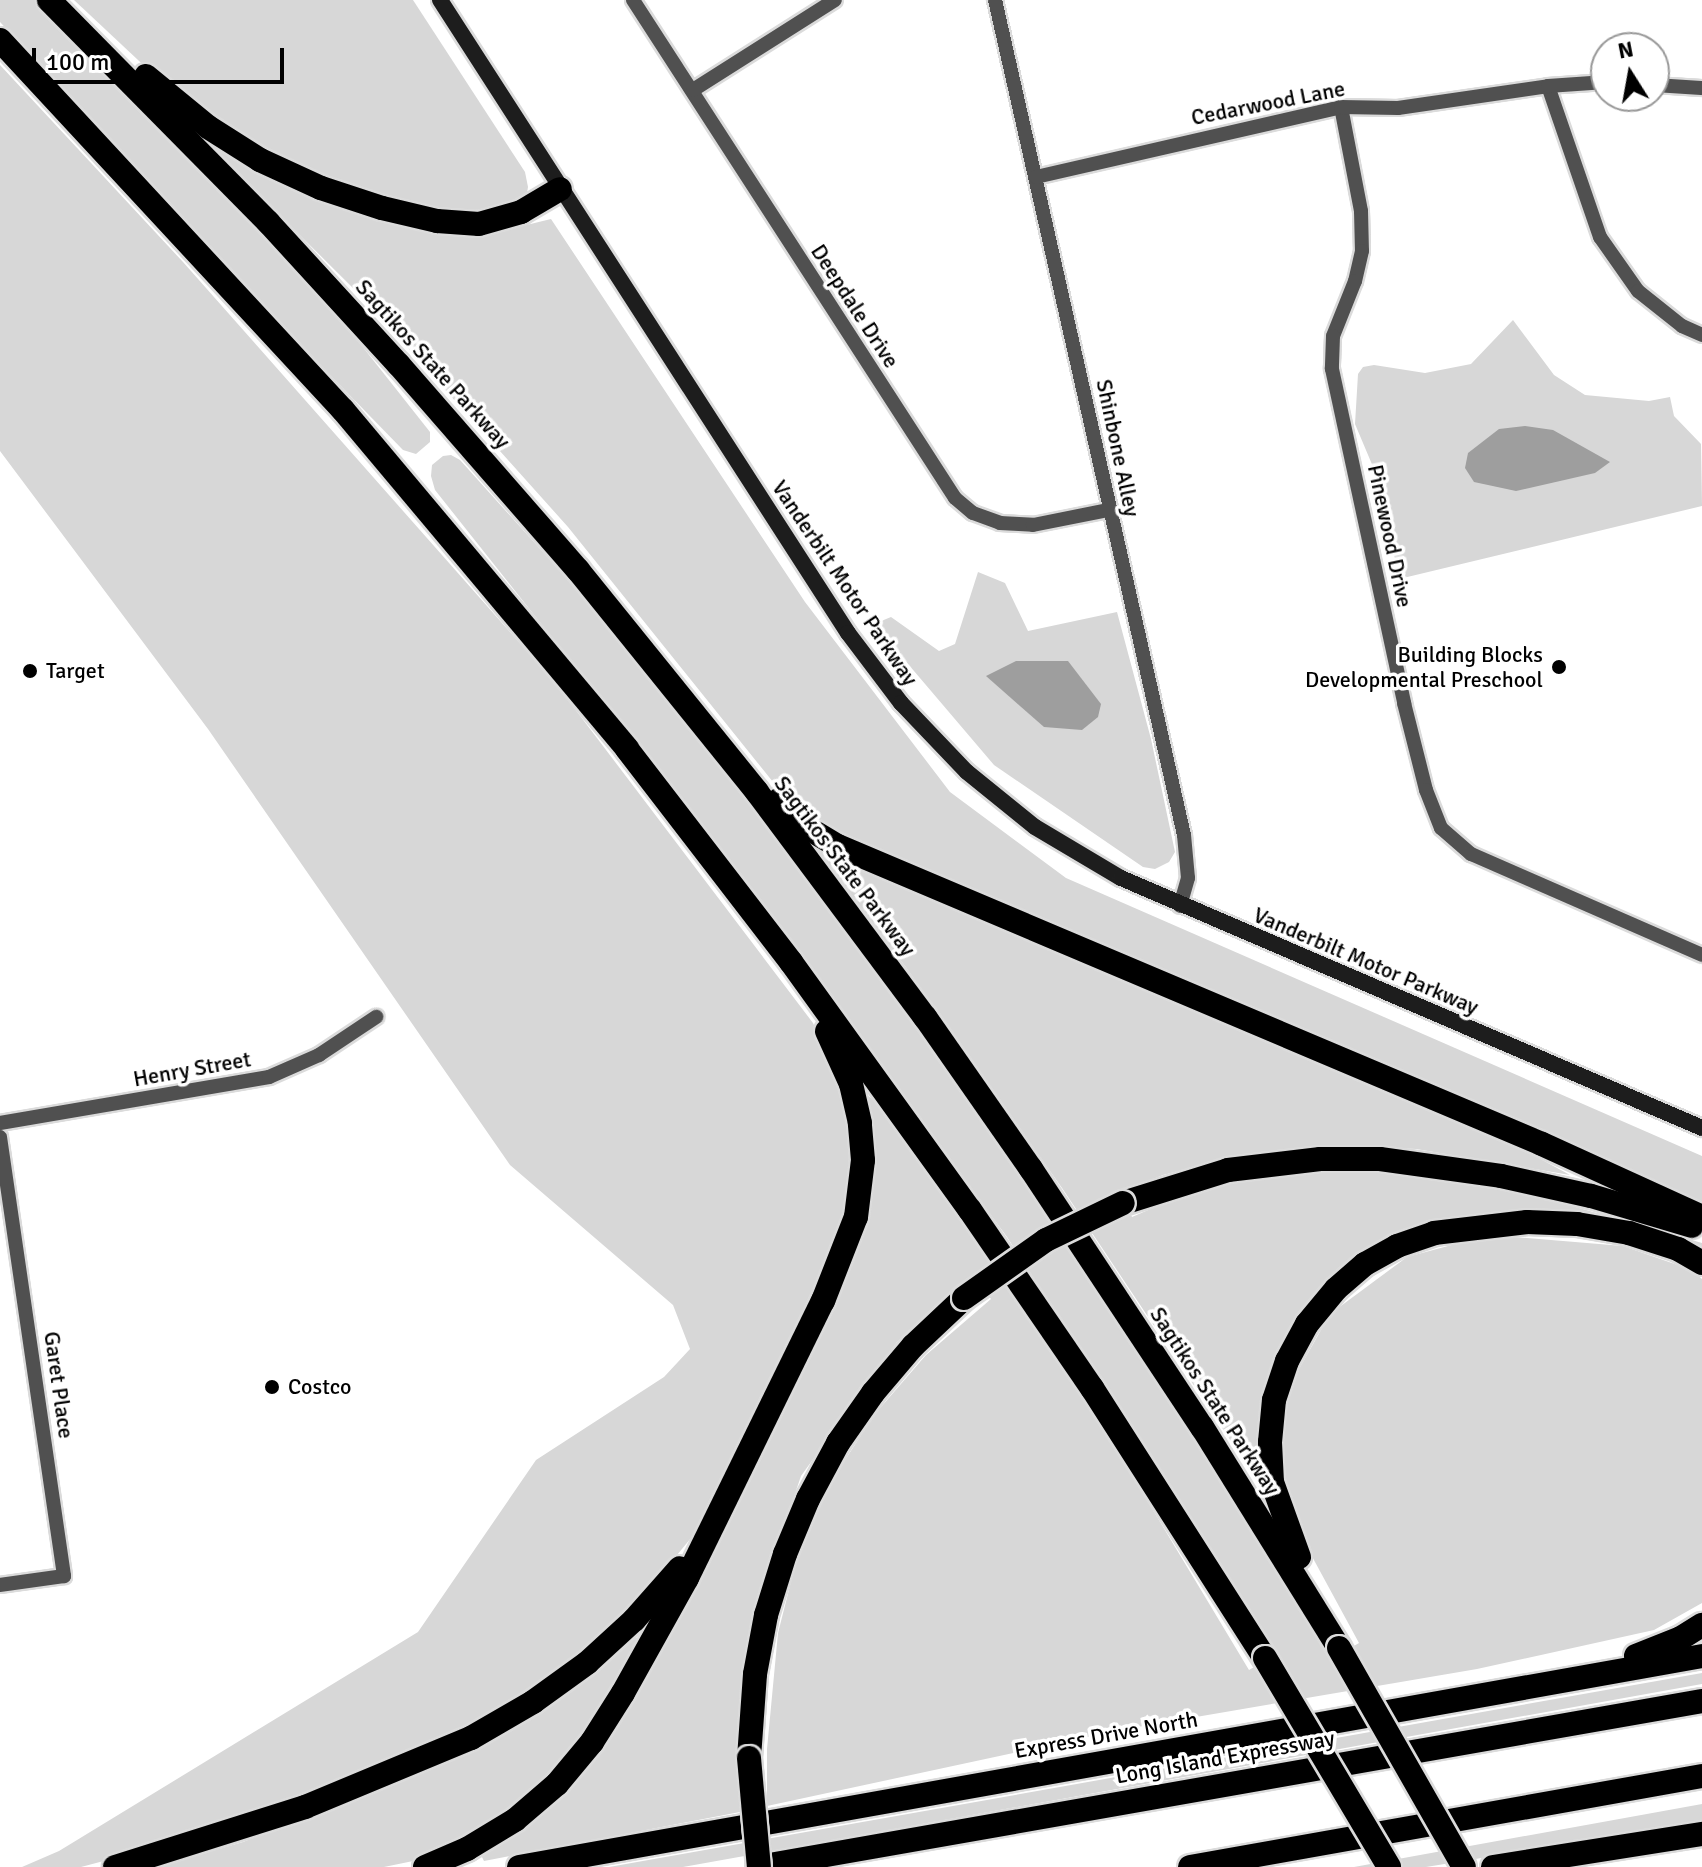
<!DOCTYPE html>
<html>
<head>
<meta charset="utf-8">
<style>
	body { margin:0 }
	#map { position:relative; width:1702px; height:1867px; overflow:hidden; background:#fff; font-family:Signika,sans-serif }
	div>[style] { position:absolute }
	.green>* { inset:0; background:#d7d7d7 }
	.water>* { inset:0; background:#9e9e9e }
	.roads { filter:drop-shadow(2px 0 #dbdbdb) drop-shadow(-2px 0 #dbdbdb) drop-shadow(0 2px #dbdbdb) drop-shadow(0 -2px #dbdbdb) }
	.street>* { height:14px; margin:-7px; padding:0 7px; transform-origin:7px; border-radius:7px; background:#505050 }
	.secondary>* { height:16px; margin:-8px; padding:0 8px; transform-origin:8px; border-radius:8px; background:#1d1d1d }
	.highway>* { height:24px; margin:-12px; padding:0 12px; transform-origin:12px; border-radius:12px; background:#000 }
	.bridges { filter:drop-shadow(2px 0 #dbdbdb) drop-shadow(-2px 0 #dbdbdb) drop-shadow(0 2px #dbdbdb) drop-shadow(0 -2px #dbdbdb) }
	.highway-bridge>* { height:24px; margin:-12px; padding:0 12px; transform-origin:12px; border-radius:12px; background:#000 }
	.dots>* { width:22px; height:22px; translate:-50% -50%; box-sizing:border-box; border:4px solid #fff; border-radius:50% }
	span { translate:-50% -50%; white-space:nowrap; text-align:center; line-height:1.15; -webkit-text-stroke:7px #fff; paint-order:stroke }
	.street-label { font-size:22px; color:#000 }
	.poi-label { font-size:22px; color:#000 }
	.right { translate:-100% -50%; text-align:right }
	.left { translate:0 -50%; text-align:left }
	.north { position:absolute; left:1590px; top:32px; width:80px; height:80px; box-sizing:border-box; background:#fff; border:2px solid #999; border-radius:50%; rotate:349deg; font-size:22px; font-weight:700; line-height:32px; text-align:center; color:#000 }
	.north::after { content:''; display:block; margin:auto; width:28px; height:36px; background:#000; clip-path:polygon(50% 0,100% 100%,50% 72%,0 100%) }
	.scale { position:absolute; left:32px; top:48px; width:252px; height:36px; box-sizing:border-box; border:4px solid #000; border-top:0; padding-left:10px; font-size:24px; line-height:28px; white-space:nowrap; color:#000; -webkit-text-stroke:6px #fff; paint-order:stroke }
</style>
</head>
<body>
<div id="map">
	<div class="green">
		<i style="clip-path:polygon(0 0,36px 0,79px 41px,313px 284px,430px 432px,430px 442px,416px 454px,403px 450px,292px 336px,0 22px)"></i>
		<i style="clip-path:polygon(74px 0,413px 0,525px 172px,528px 187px,526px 199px,465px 217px,304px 174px,216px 124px,154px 75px)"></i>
		<i style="clip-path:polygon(0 65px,183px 262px,556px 684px,813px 1023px,842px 1083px,852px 1142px,845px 1218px,782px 1374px,700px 1527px,627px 1616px,514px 1704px,347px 1783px,145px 1850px,81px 1867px,22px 1867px,59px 1851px,418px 1632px,536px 1460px,664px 1377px,690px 1349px,673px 1305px,510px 1165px,208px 729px,0 451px)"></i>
		<i style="clip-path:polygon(188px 124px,299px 191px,402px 227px,485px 235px,551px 219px,805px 602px,950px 792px,1066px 878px,1702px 1156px,1702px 1202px,829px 830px,773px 782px,568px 527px,364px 299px)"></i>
		<i style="clip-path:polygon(1513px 320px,1554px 375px,1585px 395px,1649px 401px,1670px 397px,1674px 416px,1701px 444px,1702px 506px,1399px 579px,1379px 481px,1355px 424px,1358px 374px,1363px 367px,1374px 365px,1425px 373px,1471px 364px)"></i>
		<i style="clip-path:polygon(451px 455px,460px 460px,657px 679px,860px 943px,1076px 1249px,1332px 1659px,1359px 1643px,1296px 1527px,1278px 1454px,1290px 1385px,1330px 1314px,1407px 1257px,1489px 1235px,1623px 1246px,1692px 1270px,1702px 1279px,1702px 1603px,1654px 1630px,1477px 1669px,1120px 1730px,767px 1806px,767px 1749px,778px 1633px,798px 1554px,829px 1485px,874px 1415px,926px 1355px,991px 1299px,973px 1277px,897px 1342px,801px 1476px,754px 1614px,740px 1731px,740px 1812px,484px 1861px,481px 1855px,558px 1801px,629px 1709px,705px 1571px,801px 1377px,866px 1223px,875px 1170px,868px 1096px,880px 1104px,972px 1227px,1070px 1372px,1249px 1670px,1277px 1654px,1007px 1237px,757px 896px,435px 490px,431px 476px,432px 465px,443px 456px)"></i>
		<i style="clip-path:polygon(978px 572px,1005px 583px,1028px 631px,1117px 612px,1151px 739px,1175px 852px,1169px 862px,1155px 869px,1143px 867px,994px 765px,874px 624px,891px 617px,939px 651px,955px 644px)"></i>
		<i style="clip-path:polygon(802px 832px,1489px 1131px,1570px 1175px,1416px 1149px,1326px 1145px,1238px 1156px,1163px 1175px,1122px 1192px,1132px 1217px,1169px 1201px,1248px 1178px,1352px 1169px,1530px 1194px,1702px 1243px,1702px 1257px,1620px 1222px,1379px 1245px,1283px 1351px,1267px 1495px,1062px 1188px,905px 966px)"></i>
		<i style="clip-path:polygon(634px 1636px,643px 1642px,583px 1739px,524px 1801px,479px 1835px,418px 1860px,384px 1867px,156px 1867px,243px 1842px,479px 1746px)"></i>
		<i style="clip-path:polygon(1702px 1673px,1702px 1684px,683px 1867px,609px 1867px)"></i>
		<i style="clip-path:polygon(1702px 1804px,1702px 1822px,1426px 1867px,1354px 1867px)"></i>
	</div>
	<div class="water">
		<i style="clip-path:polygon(1525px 426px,1553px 430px,1610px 462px,1595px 473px,1516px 491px,1474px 482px,1465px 468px,1468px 453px,1499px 429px)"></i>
		<i style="clip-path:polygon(1016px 661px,1068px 661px,1101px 704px,1098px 717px,1082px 730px,1044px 727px,986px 676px)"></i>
	</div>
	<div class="roads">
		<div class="street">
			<i style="left:633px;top:0;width:593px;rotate:57.11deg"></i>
			<i style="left:955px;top:498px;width:23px;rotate:40deg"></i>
			<i style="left:973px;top:513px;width:29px;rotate:20deg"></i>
			<i style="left:1000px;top:523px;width:33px;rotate:3deg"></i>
			<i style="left:1033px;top:525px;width:76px;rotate:-11.3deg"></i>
			<i style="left:995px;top:0;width:856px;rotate:77.25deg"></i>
			<i style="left:1184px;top:835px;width:43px;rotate:84.7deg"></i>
			<i style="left:1188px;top:878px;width:29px;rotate:106deg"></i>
			<i style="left:1654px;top:85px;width:48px;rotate:3.6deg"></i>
			<i style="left:1548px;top:86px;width:160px;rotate:71deg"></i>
			<i style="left:1600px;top:237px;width:66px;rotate:54.9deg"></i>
			<i style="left:1638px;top:291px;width:56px;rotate:38.5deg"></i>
			<i style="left:1682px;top:326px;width:22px;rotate:24deg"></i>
			<i style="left:693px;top:90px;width:168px;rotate:-32.4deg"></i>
			<i style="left:1341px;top:107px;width:106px;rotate:79.1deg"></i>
			<i style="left:1361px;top:211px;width:40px;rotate:88.6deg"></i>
			<i style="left:1362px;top:251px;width:31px;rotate:103deg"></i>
			<i style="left:1355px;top:281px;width:59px;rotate:111.8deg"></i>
			<i style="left:1333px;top:336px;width:33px;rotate:92deg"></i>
			<i style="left:1332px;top:369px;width:342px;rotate:77.8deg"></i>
			<i style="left:1404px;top:703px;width:90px;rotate:75.8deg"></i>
			<i style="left:1426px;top:790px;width:41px;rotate:68.5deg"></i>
			<i style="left:1441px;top:828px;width:40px;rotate:41deg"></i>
			<i style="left:1471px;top:854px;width:252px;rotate:23.6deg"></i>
			<i style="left:1036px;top:177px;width:313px;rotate:-12.9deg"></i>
			<i style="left:1341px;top:107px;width:57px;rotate:1deg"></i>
			<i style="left:1398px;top:108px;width:152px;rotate:-8.3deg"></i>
			<i style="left:1548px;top:86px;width:58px;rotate:-3.9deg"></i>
			<i style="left:0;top:1123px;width:273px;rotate:-9.7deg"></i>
			<i style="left:269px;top:1077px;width:55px;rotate:-23.7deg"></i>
			<i style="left:319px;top:1055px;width:69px;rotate:-33.7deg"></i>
			<i style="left:0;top:1137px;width:444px;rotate:81.7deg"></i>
			<i style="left:64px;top:1576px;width:65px;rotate:172deg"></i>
		</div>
		<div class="secondary">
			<i style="left:440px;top:0;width:753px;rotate:57.2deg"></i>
			<i style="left:848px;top:633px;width:88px;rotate:52.9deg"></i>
			<i style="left:901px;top:703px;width:95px;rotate:46.3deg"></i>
			<i style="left:967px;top:772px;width:87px;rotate:39deg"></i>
			<i style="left:1035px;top:827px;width:100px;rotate:30.7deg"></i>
			<i style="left:1121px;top:878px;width:633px;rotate:23.28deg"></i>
		</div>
		<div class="highway">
			<i style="left:49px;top:0;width:312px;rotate:45.4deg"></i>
			<i style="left:268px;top:222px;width:194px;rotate:47.5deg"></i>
			<i style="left:399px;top:365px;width:272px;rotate:48.9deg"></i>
			<i style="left:578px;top:570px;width:285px;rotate:51.1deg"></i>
			<i style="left:757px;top:792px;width:281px;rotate:53.3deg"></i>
			<i style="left:925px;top:1017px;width:185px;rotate:55.1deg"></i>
			<i style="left:1031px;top:1169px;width:310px;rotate:56.5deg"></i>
			<i style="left:1202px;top:1427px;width:260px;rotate:58.2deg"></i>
			<i style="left:0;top:40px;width:505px;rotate:47.17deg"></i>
			<i style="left:343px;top:410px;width:442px;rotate:50deg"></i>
			<i style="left:627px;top:749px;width:269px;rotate:52.4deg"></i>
			<i style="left:791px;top:962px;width:306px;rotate:54.2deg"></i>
			<i style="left:970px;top:1210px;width:216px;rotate:55.6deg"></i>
			<i style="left:1092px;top:1388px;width:321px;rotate:57.4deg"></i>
			<i style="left:146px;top:76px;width:80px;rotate:39.4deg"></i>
			<i style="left:208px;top:127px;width:62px;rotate:32.4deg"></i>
			<i style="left:260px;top:160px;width:67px;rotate:24.7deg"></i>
			<i style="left:321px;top:188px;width:64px;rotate:18.2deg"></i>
			<i style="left:382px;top:208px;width:57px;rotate:13.3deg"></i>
			<i style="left:437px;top:221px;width:42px;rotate:4.1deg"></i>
			<i style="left:479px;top:224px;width:44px;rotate:-15.9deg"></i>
			<i style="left:521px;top:212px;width:45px;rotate:-30.5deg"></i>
			<i style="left:780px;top:799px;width:44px;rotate:45deg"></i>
			<i style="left:811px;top:830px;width:31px;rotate:31deg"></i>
			<i style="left:838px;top:846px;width:764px;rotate:22.94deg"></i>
			<i style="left:1542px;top:1144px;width:176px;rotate:24.5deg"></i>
			<i style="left:1123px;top:1203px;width:110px;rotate:-17.4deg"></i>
			<i style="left:1228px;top:1170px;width:93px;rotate:-6.8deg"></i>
			<i style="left:1320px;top:1159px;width:60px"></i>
			<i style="left:1380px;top:1159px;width:122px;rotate:8deg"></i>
			<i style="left:1501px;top:1176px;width:92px;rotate:12.5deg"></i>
			<i style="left:1591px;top:1196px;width:105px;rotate:16.5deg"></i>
			<i style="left:1299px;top:1557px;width:80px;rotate:-109.8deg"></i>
			<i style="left:1272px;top:1482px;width:40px;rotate:-92.9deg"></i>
			<i style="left:1270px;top:1442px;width:42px;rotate:-84.6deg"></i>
			<i style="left:1274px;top:1400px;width:41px;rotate:-71.6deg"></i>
			<i style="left:1287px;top:1361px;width:42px;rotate:-61.6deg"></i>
			<i style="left:1307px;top:1324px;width:45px;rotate:-50.4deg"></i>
			<i style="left:1336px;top:1289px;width:38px;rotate:-41deg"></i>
			<i style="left:1365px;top:1264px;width:37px;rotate:-29deg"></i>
			<i style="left:1397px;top:1246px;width:39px;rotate:-19deg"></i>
			<i style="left:1434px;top:1233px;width:94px;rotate:-6.7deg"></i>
			<i style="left:1527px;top:1222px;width:50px;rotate:2.3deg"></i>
			<i style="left:1577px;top:1224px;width:53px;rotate:9.8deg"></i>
			<i style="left:1629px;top:1233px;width:52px;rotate:18.1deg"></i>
			<i style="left:1678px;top:1249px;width:28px;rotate:30deg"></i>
			<i style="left:1636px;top:1656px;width:48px;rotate:-21.8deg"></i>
			<i style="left:1681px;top:1638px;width:25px;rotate:-32deg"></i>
			<i style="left:749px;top:1758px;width:84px;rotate:-85.9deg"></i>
			<i style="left:755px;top:1674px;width:60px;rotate:-79.4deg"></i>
			<i style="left:766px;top:1615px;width:64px;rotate:-72.7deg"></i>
			<i style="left:785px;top:1554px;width:60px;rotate:-67.3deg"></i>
			<i style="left:808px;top:1499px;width:64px;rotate:-61.8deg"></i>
			<i style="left:838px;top:1443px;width:61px;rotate:-55deg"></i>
			<i style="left:873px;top:1393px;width:62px;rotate:-49.6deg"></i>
			<i style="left:913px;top:1346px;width:70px;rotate:-43.3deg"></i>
			<i style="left:115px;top:1867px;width:199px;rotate:-17.5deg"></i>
			<i style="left:305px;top:1807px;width:180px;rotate:-22.6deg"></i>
			<i style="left:471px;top:1738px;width:72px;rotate:-30.1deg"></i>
			<i style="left:533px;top:1702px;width:67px;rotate:-35.8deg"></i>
			<i style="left:587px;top:1663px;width:64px;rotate:-42.5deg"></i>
			<i style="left:634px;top:1620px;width:69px;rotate:-48.5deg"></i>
			<i style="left:425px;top:1867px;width:46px;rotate:-23.2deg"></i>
			<i style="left:467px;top:1849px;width:56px;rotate:-31.1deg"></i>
			<i style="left:515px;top:1820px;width:55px;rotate:-40.6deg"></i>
			<i style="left:557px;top:1784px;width:55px;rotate:-50.2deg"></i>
			<i style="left:592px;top:1742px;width:58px;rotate:-57.7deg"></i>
			<i style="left:623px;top:1693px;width:132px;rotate:-60.9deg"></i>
			<i style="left:687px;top:1578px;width:309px;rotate:-63.9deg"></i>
			<i style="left:823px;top:1301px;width:90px;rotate:-68.6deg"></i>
			<i style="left:856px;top:1217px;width:57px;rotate:-83deg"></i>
			<i style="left:863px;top:1160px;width:37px;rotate:-95deg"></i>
			<i style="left:860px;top:1123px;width:40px;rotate:-103deg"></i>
			<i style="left:851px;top:1084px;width:58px;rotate:-114.4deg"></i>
			<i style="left:519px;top:1867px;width:1202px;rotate:-10.11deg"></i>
			<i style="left:758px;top:1867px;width:958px;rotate:-9.97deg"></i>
			<i style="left:1190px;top:1867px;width:520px;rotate:-10.08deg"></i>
			<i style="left:1493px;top:1867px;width:212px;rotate:-9deg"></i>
		</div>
	</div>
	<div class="bridges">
		<div class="highway-bridge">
			<i style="left:964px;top:1298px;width:100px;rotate:-35.3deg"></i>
			<i style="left:1046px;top:1240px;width:85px;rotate:-25.7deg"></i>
			<i style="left:1339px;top:1648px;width:252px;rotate:60.3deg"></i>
			<i style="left:1265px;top:1658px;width:243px;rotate:59.3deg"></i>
			<i style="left:749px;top:1758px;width:109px;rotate:84.8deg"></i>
		</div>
	</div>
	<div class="dots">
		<i style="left:1559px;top:667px;background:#000"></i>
		<i style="left:30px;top:671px;background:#000"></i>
		<i style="left:272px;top:1387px;background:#000"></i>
	</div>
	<div class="street-label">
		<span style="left:1268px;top:103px;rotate:-11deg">Cedarwood Lane</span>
		<span style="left:855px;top:306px;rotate:57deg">Deepdale Drive</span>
		<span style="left:433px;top:364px;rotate:48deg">Sagtikos State Parkway</span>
		<span style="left:1118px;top:448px;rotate:78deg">Shinbone Alley</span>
		<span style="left:1390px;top:536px;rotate:78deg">Pinewood Drive</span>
		<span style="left:845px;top:583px;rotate:56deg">Vanderbilt Motor Parkway</span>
		<span style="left:845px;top:866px;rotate:53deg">Sagtikos State Parkway</span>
		<span style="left:1366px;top:961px;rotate:23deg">Vanderbilt Motor Parkway</span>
		<span style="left:192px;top:1069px;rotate:-10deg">Henry Street</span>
		<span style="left:59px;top:1385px;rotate:82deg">Garet Place</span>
		<span style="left:1215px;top:1401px;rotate:57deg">Sagtikos State Parkway</span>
		<span style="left:1106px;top:1735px;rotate:-10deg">Express Drive North</span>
		<span style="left:1225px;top:1757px;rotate:-10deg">Long Island Expressway</span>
	</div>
	<div class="poi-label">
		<span class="right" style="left:1543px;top:667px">Building Blocks<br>Developmental Preschool</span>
		<span class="left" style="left:46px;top:671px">Target</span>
		<span class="left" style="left:288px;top:1387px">Costco</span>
	</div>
	<div class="north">N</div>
	<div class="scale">100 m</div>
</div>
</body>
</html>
